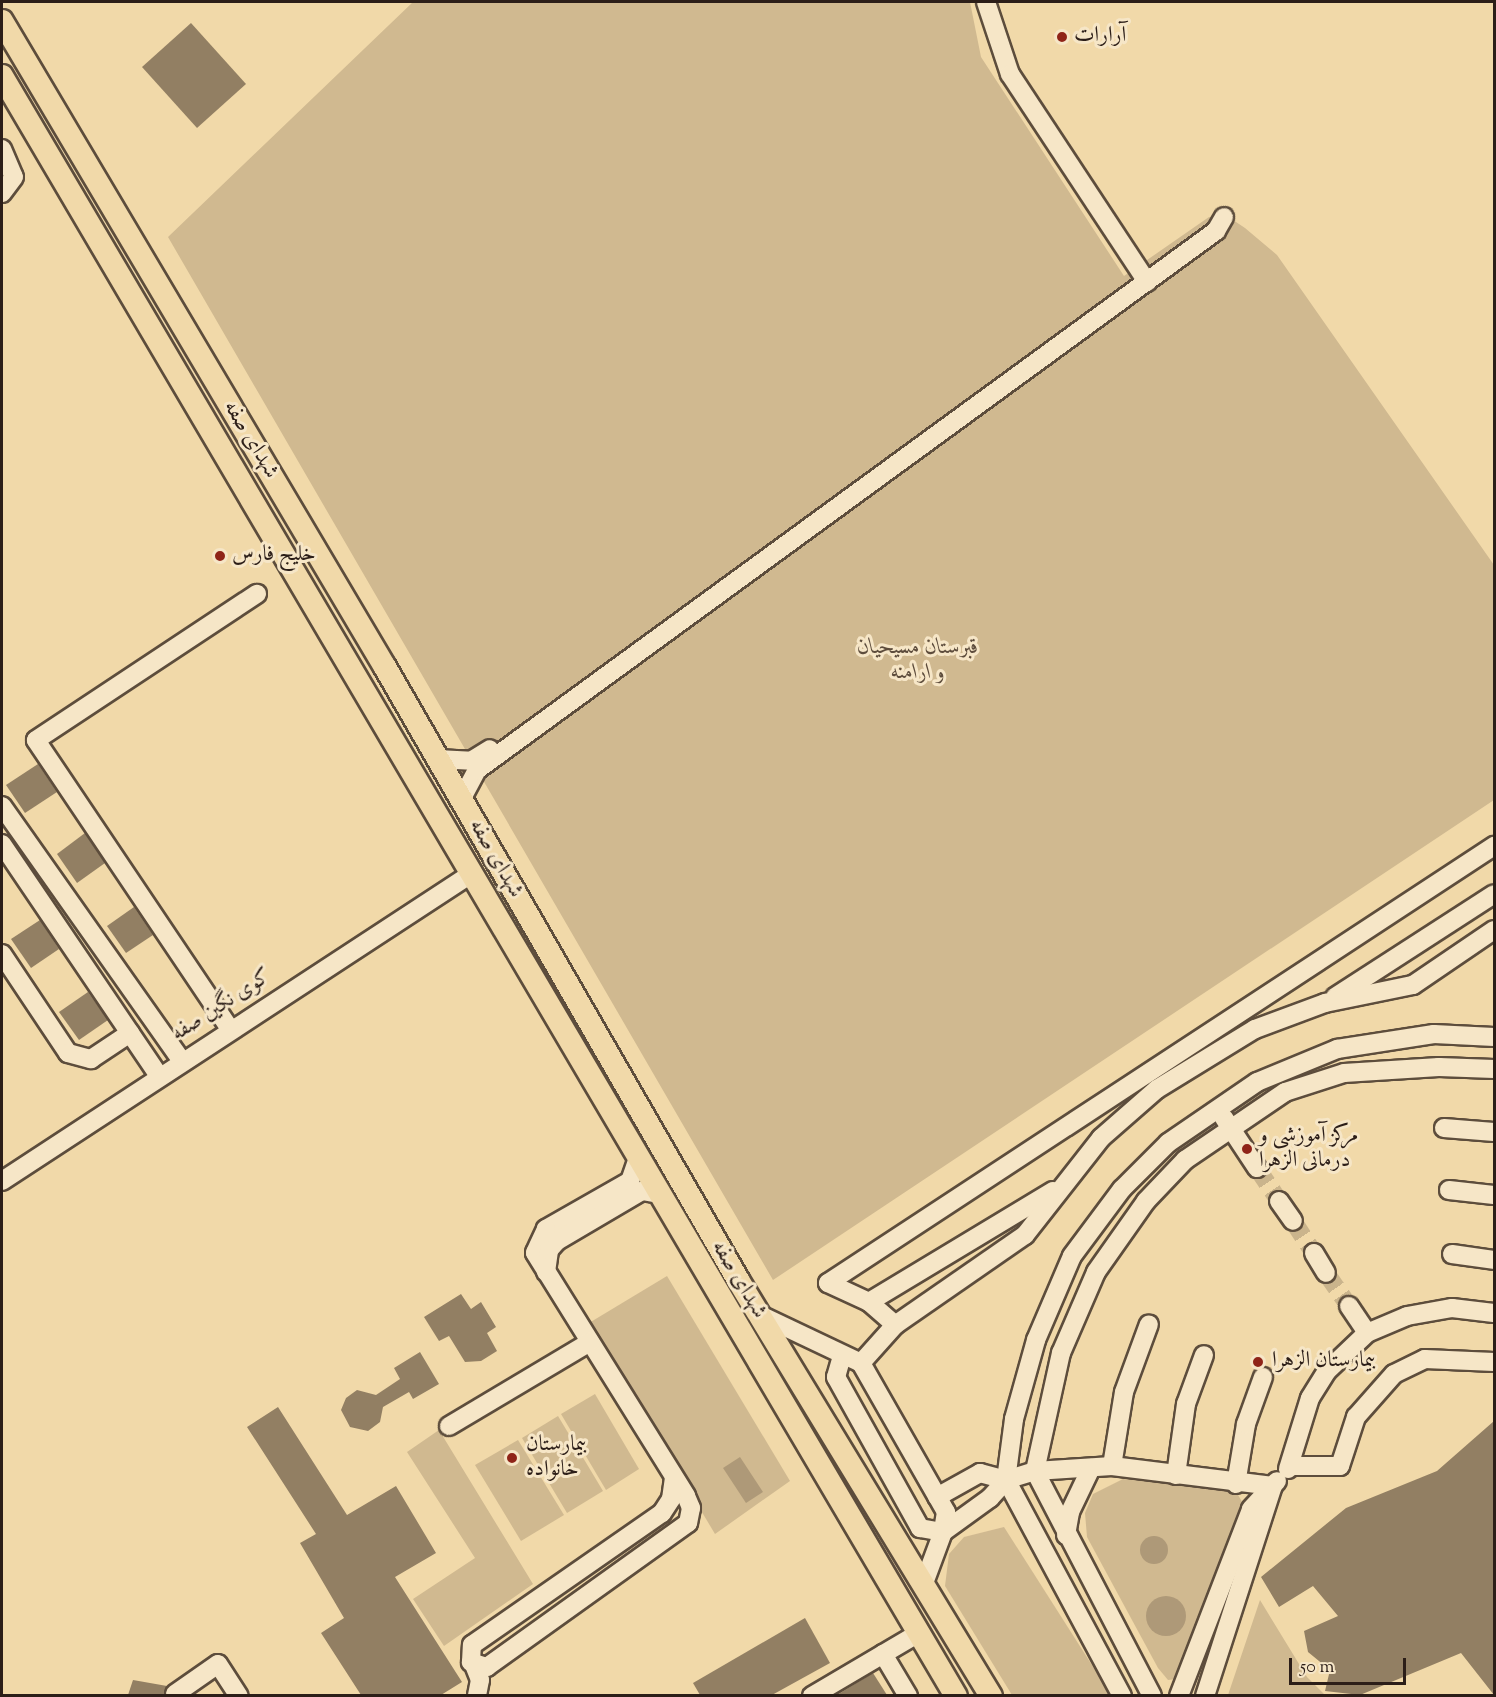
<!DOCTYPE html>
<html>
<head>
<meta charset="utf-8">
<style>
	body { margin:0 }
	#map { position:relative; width:1496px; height:1697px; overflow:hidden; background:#f1d9a9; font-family:"Sorts Mill Goudy",Amiri,serif }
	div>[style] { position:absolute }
	.green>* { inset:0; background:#d0b990 }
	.water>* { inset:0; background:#ae9978 }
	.round { border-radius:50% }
	.building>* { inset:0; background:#927f63 }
	.minor-tunnel>* { height:18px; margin-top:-9px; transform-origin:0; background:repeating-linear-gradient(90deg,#cab48c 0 18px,transparent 0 27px) }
	.roads { filter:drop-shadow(2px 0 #5d4d3c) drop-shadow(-2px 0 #5d4d3c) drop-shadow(0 2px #5d4d3c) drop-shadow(0 -2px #5d4d3c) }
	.minor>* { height:18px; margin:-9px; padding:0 9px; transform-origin:9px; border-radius:9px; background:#f6e6c7 }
	.major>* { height:22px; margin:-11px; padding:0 11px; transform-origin:11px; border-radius:11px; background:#f1d9a9 }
	.dots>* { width:16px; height:16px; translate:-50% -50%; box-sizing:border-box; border:3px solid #f6e6c7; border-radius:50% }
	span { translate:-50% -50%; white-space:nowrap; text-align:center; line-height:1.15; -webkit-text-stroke:6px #f6e6c7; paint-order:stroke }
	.poi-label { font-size:22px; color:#2c1e18 }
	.left { translate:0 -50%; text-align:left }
	.street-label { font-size:22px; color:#2c1e18 }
	.park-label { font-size:22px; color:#5d4c3c; font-style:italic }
	.frame { position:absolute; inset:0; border:3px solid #2c1e18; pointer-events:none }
	.scale { position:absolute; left:1289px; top:1658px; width:117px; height:27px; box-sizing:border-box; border:3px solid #2c1e18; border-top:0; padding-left:8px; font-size:18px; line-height:21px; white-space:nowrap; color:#2c1e18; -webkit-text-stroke:4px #f6e6c7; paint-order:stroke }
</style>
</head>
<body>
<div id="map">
	<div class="green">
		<i style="clip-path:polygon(413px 2px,970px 2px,981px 57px,1124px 276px,1209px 217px,1227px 216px,1245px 228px,1277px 255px,1494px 565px,1494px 800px,773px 1280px,168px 237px)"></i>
		<i style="clip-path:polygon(667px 1276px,790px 1481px,715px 1534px,589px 1323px)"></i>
		<i style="clip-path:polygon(595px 1394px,639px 1469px,606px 1490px,561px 1414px)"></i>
		<i style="clip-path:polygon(558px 1416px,603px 1491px,567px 1513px,522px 1438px)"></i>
		<i style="clip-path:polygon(439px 1430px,533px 1584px,444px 1646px,413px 1599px,475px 1558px,407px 1452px)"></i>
		<i style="clip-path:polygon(518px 1440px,564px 1515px,521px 1541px,475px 1465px)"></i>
		<i style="clip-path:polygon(1123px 1479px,1223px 1490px,1238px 1495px,1244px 1505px,1177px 1679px,1168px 1680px,1158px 1668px,1087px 1537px,1085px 1513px,1093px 1494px)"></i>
		<i style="clip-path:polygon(1004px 1527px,1111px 1695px,1012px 1695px,945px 1586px,949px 1554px,964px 1537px)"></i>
		<i style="clip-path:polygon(1260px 1600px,1307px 1677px,1325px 1695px,1228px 1695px)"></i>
	</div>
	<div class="water">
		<i style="clip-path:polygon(740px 1457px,763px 1492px,746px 1503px,723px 1468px)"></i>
		<i class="round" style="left:1140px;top:1536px;width:28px;height:28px"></i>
		<i class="round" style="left:1146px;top:1596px;width:40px;height:40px"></i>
	</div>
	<div class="building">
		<i style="clip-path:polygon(191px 23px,246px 84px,197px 128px,142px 67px)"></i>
		<i style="clip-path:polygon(38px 764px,57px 792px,25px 813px,6px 785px)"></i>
		<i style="clip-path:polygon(85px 833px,105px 863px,77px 883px,57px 854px)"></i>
		<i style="clip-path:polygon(134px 907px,153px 935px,126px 953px,107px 926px)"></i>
		<i style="clip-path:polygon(40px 920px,59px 949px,31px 968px,11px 939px)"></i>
		<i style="clip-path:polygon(88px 992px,108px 1020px,79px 1040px,59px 1012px)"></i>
		<i style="clip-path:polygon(461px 1294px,471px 1309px,481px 1302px,496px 1327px,487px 1333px,497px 1351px,481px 1361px,465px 1362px,449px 1336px,439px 1341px,424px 1317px)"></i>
		<i style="clip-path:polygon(420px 1352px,439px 1384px,413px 1399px,409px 1392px,383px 1407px,380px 1422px,368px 1431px,350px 1427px,341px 1410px,346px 1398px,357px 1390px,376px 1395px,400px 1379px,394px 1368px)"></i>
		<i style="clip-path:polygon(278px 1407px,347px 1515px,396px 1486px,436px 1553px,395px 1577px,462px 1682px,441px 1695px,361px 1695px,321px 1633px,344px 1618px,300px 1543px,316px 1534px,247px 1427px)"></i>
		<i style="clip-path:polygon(1494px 1421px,1494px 1695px,1461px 1653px,1360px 1695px,1325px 1691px,1330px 1670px,1308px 1652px,1304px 1631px,1338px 1616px,1313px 1586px,1279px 1607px,1261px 1577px,1346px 1508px,1437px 1471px)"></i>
		<i style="clip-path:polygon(805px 1618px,830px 1663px,772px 1695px,700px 1695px,693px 1683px)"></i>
		<i style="clip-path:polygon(873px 1673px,887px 1695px,837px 1695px)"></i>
		<i style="clip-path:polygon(133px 1680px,167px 1686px,164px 1695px,128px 1695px)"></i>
	</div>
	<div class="minor-tunnel">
		<i style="left:1257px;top:1168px;width:40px;rotate:56deg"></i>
		<i style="left:1293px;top:1221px;width:38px;rotate:57deg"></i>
		<i style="left:1326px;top:1273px;width:40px;rotate:55.1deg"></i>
	</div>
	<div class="roads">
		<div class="minor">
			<i style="left:986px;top:2px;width:76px;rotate:71.6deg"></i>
			<i style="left:1010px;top:74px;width:249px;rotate:56.6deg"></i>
			<i style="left:2px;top:149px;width:30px;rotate:67deg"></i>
			<i style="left:14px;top:177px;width:20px;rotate:127deg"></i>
			<i style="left:437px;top:759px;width:34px;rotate:3deg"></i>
			<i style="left:471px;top:761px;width:22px;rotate:-32deg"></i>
			<i style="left:461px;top:800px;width:34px;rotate:-62deg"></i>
			<i style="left:477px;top:770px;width:915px;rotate:-36.11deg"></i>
			<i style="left:1216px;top:231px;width:16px;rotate:-60deg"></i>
			<i style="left:2px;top:806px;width:312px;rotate:54.8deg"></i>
			<i style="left:2px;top:844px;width:280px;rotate:55.9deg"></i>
			<i style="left:2px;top:954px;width:119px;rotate:56.3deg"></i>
			<i style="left:68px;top:1053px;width:24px;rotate:15deg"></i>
			<i style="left:91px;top:1059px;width:47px;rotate:-33.7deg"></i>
			<i style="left:1335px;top:997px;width:189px;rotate:-32.9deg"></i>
			<i style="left:230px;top:1029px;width:348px;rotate:-123.9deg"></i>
			<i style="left:36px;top:740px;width:265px;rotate:-33.5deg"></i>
			<i style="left:1224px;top:1118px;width:60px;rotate:56.6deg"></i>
			<i style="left:1444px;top:1128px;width:50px;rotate:4.6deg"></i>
			<i style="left:638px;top:1158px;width:24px;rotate:109deg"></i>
			<i style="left:630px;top:1181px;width:97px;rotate:150.3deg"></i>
			<i style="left:546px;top:1229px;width:26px;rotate:115deg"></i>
			<i style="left:535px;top:1253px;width:286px;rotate:58.1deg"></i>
			<i style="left:686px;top:1496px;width:13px;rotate:67deg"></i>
			<i style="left:691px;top:1508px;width:15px;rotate:101deg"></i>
			<i style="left:688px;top:1523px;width:247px;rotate:144.4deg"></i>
			<i style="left:487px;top:1667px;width:17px;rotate:-163deg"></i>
			<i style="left:471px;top:1662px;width:17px;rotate:-87deg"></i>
			<i style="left:472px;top:1645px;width:231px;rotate:-34.8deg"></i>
			<i style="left:662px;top:1513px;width:17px;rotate:-57deg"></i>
			<i style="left:671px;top:1499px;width:21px;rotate:-82deg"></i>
			<i style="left:2px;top:1181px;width:561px;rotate:-33.21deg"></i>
			<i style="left:1449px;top:1190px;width:45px;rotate:6.3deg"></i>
			<i style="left:1279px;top:1201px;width:24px;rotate:55deg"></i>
			<i style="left:1314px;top:1253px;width:23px;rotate:59deg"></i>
			<i style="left:1452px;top:1254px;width:42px;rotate:8.1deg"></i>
			<i style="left:546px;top:1272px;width:22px;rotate:-82deg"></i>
			<i style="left:549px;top:1250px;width:12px;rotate:-48deg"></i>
			<i style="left:557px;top:1241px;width:99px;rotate:-30.5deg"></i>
			<i style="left:642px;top:1191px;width:17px;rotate:10deg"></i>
			<i style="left:828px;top:1283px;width:797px;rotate:-33.27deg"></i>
			<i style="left:828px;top:1283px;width:45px;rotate:24.9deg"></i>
			<i style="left:869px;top:1302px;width:35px;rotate:41deg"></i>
			<i style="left:869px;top:1302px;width:215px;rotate:-31.1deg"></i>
			<i style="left:1349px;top:1306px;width:32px;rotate:56deg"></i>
			<i style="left:760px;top:1315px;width:112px;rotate:25.4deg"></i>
			<i style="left:861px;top:1363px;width:172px;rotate:60.3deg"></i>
			<i style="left:946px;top:1512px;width:20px;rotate:99deg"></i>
			<i style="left:842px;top:1356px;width:22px;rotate:106deg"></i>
			<i style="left:836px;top:1377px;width:173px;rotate:60.9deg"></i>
			<i style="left:920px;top:1528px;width:23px;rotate:10deg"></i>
			<i style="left:861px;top:1363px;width:51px;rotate:-48.2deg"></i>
			<i style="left:895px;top:1325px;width:158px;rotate:-34.7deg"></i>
			<i style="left:1025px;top:1235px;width:123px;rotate:-51.9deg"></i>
			<i style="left:1101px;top:1138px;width:74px;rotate:-41.2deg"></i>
			<i style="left:1157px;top:1089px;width:115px;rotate:-31.5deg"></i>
			<i style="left:1255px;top:1029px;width:75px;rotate:-20.4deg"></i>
			<i style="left:1325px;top:1003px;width:90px;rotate:-11.6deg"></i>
			<i style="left:1413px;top:985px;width:98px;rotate:-34.2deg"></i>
			<i style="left:449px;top:1426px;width:164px;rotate:-30.8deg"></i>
			<i style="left:1112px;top:1466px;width:75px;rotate:-80.8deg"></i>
			<i style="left:1124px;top:1392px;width:72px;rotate:-69.8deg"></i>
			<i style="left:1291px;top:1466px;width:49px"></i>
			<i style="left:1340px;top:1466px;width:52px;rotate:-71.9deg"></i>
			<i style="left:1356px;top:1417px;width:57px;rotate:-48.5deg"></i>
			<i style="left:1394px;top:1374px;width:34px;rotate:-26deg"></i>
			<i style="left:1425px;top:1359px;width:69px;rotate:2.5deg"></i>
			<i style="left:1288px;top:1469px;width:74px;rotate:-72.8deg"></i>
			<i style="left:1310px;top:1398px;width:32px;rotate:-58deg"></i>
			<i style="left:1327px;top:1371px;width:55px;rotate:-43.5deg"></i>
			<i style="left:1367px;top:1333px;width:43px;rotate:-23deg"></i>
			<i style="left:1407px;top:1316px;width:46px;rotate:-10.1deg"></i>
			<i style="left:1452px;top:1308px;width:42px;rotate:6.8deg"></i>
			<i style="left:1176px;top:1475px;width:72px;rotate:-82deg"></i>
			<i style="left:1186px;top:1404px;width:52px;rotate:-69.8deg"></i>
			<i style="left:1006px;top:1480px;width:30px;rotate:-17deg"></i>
			<i style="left:1035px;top:1471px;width:77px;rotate:-3.7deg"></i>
			<i style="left:1112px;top:1466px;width:162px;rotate:7.1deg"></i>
			<i style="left:1236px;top:1484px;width:61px;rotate:-80.5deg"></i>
			<i style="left:1246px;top:1424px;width:50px;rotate:-70.1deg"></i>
			<i style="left:1066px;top:1535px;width:23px;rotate:-80deg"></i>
			<i style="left:1070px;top:1512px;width:49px;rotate:-64.5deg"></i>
			<i style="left:924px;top:1583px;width:54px;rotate:-69.6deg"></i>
			<i style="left:943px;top:1532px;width:58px;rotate:-35.9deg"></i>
			<i style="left:990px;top:1498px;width:24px;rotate:-48deg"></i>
			<i style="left:1006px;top:1480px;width:27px;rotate:-165deg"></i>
			<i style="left:980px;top:1473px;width:49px;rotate:150.8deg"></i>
			<i style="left:883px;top:1654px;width:49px;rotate:59.2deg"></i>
			<i style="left:474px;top:1665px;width:16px;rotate:68deg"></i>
			<i style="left:480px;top:1680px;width:16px;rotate:101deg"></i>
			<i style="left:175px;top:1694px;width:52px;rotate:-34.9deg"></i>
			<i style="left:218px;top:1664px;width:38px;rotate:57deg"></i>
			<i style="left:812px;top:1696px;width:124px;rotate:-30.5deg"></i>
			<i style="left:1122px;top:1696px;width:245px;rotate:-118.2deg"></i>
			<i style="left:1006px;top:1480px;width:62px;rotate:-82.5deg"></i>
			<i style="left:1014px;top:1419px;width:82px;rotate:-74.4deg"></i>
			<i style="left:1036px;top:1340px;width:91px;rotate:-66.8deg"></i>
			<i style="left:1072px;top:1256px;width:84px;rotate:-53.3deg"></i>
			<i style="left:1122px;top:1189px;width:65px;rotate:-45deg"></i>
			<i style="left:1168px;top:1143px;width:108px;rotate:-34.4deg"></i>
			<i style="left:1257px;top:1082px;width:87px;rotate:-22.4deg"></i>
			<i style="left:1337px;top:1049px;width:98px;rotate:-8.8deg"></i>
			<i style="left:1434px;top:1034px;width:60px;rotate:2.9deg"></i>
			<i style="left:1152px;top:1696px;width:254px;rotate:-117.5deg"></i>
			<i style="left:1035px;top:1471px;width:121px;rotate:-77.6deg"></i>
			<i style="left:1061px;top:1353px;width:88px;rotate:-66.6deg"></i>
			<i style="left:1096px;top:1272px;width:87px;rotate:-54.8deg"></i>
			<i style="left:1146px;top:1201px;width:57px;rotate:-46.4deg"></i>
			<i style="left:1185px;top:1160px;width:121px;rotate:-34.2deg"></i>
			<i style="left:1285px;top:1092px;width:62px;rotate:-17.9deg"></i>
			<i style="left:1344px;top:1073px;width:95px;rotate:-3.6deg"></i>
			<i style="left:1439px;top:1067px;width:55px;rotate:2.1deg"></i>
			<i style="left:1179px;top:1696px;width:200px;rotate:-68.9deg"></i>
			<i style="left:1251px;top:1509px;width:38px;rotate:-47deg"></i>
			<i style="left:1205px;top:1696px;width:221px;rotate:-72.1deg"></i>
		</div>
		<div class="major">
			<i style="left:2px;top:21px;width:751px;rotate:59.34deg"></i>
			<i style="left:385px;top:667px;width:707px;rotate:60.06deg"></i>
			<i style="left:738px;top:1280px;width:487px;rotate:58.7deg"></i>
			<i style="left:2px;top:76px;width:1880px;rotate:59.51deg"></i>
		</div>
	</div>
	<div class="dots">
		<i style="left:1062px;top:37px;background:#8f2418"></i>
		<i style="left:220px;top:556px;background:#8f2418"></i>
		<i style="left:1247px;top:1149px;background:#8f2418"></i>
		<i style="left:1258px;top:1362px;background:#8f2418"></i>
		<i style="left:512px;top:1458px;background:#8f2418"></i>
	</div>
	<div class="poi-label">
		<span class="left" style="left:1074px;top:37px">آرارات</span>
		<span class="left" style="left:232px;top:556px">خلیج فارس</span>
		<span class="left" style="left:1259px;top:1149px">مرکز آموزشی و<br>درمانی الزهرا</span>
		<span class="left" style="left:1272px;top:1362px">بیمارستان الزهرا</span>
		<span class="left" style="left:526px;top:1458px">بیمارستان<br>خانواده</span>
	</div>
	<div class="street-label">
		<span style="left:250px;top:440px;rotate:59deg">شهدای صفه</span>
		<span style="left:495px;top:859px;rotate:60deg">شهدای صفه</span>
		<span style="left:222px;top:1006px;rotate:-33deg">کوی نگین صفه</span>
		<span style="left:738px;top:1280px;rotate:59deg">شهدای صفه</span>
	</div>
	<div class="park-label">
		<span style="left:918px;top:661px">قبرستان مسیحیان<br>و ارامنه</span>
	</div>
	<div class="frame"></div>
	<div class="scale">50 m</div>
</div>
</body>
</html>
